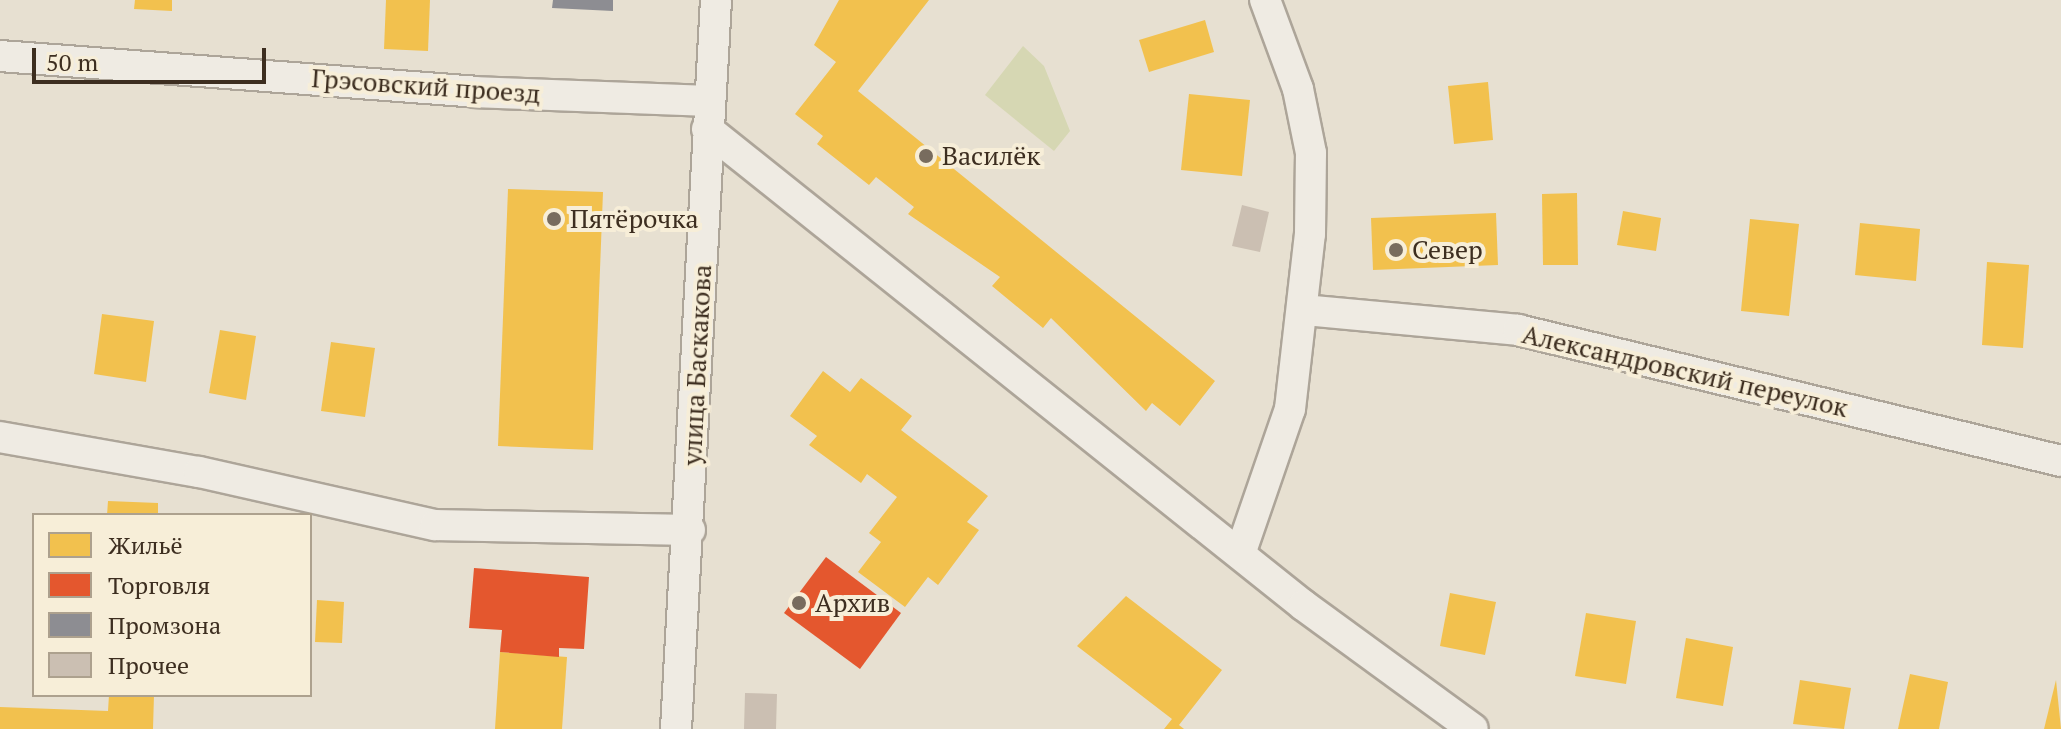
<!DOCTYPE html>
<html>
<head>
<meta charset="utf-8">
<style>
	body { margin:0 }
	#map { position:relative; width:2061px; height:729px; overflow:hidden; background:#e7e0d1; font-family:"PT Serif",serif }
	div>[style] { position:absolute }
	.green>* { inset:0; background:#d6d7b3 }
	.homes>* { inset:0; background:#f2c14e }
	.shops>* { inset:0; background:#e4572e }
	.industry>* { inset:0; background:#8d8d92 }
	.building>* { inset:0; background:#cbbfb2 }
	.roads { filter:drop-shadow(2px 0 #ada599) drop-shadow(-2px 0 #ada599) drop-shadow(0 2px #ada599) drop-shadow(0 -2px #ada599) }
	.minor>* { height:30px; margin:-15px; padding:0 15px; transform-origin:15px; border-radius:15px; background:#efebe3 }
	.dots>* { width:22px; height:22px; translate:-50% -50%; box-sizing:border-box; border:4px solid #f7eed8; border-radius:50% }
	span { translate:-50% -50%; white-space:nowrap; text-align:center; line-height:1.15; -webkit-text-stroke:8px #f7eed8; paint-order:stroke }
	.street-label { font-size:26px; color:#3d2e20 }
	.poi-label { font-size:26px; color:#3d2e20 }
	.left { translate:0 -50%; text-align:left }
	.legend { position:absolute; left:32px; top:513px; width:280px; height:184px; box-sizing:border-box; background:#f7eed8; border:2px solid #ada18e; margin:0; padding:10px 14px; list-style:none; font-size:24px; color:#3d2e20 }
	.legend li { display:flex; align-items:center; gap:16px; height:40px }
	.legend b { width:40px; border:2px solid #ada18e }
	.scale { position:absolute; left:32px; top:48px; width:234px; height:36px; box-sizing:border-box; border:4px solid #3d2e20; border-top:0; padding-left:10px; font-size:24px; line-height:28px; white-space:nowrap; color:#3d2e20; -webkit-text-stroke:6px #f7eed8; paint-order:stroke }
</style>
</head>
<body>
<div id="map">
	<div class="green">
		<i style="clip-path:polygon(1023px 46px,1044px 66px,1070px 131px,1054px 151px,985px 95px)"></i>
	</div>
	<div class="homes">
		<i style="clip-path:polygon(135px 0,172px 0,172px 11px,134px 9px)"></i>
		<i style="clip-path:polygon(386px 0,430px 0,428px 51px,384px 49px)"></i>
		<i style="clip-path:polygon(839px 0,929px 0,858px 91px,1215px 381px,1180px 426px,1152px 403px,1146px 411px,1051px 318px,1043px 328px,992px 286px,1000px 277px,908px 214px,914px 207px,876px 177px,869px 185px,817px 144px,823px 136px,795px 114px,836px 62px,814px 45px)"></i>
		<i style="clip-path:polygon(1205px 20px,1214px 52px,1149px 72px,1139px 40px)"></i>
		<i style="clip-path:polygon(1488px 82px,1493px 140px,1454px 144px,1448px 86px)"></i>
		<i style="clip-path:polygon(1189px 94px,1250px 100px,1242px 176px,1181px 170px)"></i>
		<i style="clip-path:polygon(508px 189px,603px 192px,593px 450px,498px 446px)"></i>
		<i style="clip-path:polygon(1577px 193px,1578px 265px,1543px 265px,1542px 194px)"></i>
		<i style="clip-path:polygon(1623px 211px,1661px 218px,1656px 251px,1617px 245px)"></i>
		<i style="clip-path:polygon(1496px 213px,1498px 265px,1373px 270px,1371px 218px)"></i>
		<i style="clip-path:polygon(1750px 219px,1799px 224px,1789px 316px,1741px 311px)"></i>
		<i style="clip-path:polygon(1860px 223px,1920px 229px,1916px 281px,1855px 275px)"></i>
		<i style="clip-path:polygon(1987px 262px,2029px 265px,2023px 348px,1982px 345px)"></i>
		<i style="clip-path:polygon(102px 314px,154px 321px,146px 382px,94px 374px)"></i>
		<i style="clip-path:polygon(220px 330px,256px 336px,246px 400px,209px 393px)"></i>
		<i style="clip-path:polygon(331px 342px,375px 348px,365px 417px,321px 411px)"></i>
		<i style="clip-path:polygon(823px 371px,850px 392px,861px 378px,912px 416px,901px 430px,988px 496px,967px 522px,979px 530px,938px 585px,928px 577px,905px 607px,858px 572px,881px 542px,869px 533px,897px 497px,867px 474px,861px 483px,809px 445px,817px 436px,790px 416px)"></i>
		<i style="clip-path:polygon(108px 501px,158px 503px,158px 515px,107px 515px)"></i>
		<i style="clip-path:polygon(1450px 593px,1496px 602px,1485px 655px,1440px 646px)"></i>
		<i style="clip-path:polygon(1126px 596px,1222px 670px,1179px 725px,1184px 729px,1164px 729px,1172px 719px,1077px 646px)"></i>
		<i style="clip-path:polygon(317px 600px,344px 602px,342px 643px,315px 642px)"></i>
		<i style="clip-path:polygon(1586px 613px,1636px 621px,1626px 684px,1575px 676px)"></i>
		<i style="clip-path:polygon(1686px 638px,1733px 647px,1723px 706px,1676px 698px)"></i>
		<i style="clip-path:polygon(500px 652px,567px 657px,562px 729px,495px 729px)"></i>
		<i style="clip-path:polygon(1910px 674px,1948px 682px,1939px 729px,1898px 729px)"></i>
		<i style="clip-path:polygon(1800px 680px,1851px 688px,1844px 729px,1793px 724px)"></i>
		<i style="clip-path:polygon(2056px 680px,2061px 729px,2044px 729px)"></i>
		<i style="clip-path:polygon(109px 695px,154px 695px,153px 729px,0 729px,0 707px,108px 711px)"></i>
	</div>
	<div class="shops">
		<i style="clip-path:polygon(826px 557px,901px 613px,860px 669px,784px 613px)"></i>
		<i style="clip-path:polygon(474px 568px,589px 577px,584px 649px,559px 648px,559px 657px,500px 652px,502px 630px,469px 628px)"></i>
	</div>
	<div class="industry">
		<i style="clip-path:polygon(553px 0,613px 0,613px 11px,552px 8px)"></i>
	</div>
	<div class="building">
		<i style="clip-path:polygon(1242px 205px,1269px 212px,1260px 252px,1232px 246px)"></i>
		<i style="clip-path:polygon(745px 693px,777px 694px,776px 729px,744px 729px)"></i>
	</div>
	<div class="roads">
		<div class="minor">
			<i style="left:0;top:56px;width:475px;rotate:4.3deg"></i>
			<i style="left:474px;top:92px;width:234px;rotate:2.2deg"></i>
			<i style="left:707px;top:129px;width:763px;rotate:38.61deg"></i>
			<i style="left:1303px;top:605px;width:210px;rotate:36.1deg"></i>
			<i style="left:1304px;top:310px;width:215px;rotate:5.3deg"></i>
			<i style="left:1518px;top:330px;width:559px;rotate:13.56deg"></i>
			<i style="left:0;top:437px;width:202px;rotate:10deg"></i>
			<i style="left:199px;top:472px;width:242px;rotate:12.7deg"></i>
			<i style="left:435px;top:525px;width:255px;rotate:1.1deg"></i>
			<i style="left:1240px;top:554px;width:153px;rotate:-71deg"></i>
			<i style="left:1290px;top:409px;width:176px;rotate:-83.5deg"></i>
			<i style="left:1310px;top:234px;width:81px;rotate:-89.3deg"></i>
			<i style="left:1311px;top:153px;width:65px;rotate:-101.5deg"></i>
			<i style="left:1298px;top:89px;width:95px;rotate:-110.3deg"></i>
			<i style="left:676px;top:729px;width:730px;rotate:-86.86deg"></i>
		</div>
	</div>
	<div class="dots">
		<i style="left:926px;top:156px;background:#786c5e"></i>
		<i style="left:554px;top:219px;background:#786c5e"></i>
		<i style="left:1396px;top:250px;background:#786c5e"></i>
		<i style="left:799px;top:603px;background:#786c5e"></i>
	</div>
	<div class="street-label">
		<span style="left:426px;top:86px;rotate:4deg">Грэсовский проезд</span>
		<span style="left:697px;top:365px;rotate:-87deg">улица Баскакова</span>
		<span style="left:1685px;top:371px;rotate:13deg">Александровский переулок</span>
	</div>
	<div class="poi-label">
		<span class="left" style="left:942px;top:156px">Василёк</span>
		<span class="left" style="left:570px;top:219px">Пятёрочка</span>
		<span class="left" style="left:1412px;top:250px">Север</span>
		<span class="left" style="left:815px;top:603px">Архив</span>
	</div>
	<ul class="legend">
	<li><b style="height:22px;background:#f2c14e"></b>Жильё</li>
	<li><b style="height:22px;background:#e4572e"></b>Торговля</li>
	<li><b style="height:22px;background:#8d8d92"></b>Промзона</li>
	<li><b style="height:22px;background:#cbbfb2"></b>Прочее</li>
	</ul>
	<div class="scale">50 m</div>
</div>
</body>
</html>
